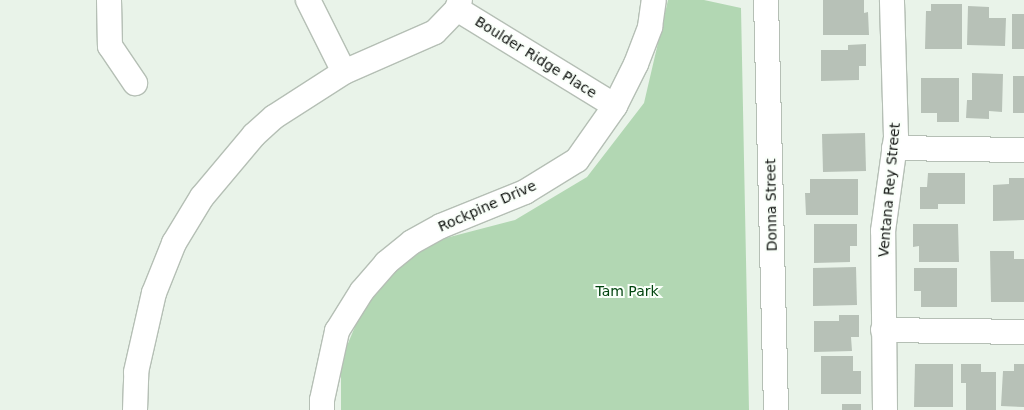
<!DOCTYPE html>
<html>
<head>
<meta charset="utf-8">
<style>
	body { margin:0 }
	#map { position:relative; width:1024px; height:410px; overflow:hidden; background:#e9f3e9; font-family:"DejaVu Sans",sans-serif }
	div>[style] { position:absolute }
	.green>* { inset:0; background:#b2d7b3 }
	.building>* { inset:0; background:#b7c1b7 }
	.roads { filter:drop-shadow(1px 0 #b5bfb5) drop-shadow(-1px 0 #b5bfb5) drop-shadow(0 1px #b5bfb5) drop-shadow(0 -1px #b5bfb5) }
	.minor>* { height:24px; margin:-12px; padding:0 12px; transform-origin:12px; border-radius:12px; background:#fff }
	span { translate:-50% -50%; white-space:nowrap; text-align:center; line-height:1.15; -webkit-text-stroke:4px #f9fff9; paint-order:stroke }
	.street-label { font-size:14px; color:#0c0f0c }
	.park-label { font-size:14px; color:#02440f }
</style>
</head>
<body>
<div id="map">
	<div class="green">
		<i style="clip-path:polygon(668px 0,704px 0,741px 8px,749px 410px,341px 410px,341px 360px,367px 298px,419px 245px,515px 220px,587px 177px,644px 103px)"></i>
	</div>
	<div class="building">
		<i style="clip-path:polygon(823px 0,864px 0,864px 13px,868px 12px,869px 35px,823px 35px)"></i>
		<i style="clip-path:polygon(931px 4px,962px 4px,962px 49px,925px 49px,926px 11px,931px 11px)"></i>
		<i style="clip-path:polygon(968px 6px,989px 7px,989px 18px,1006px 18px,1005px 46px,967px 45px)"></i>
		<i style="clip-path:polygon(1012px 14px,1024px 14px,1024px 49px,1012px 49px)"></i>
		<i style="clip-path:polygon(866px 44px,866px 66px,859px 66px,859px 80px,821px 81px,821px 50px,848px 50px,848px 45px)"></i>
		<i style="clip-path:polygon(972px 73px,1003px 74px,1002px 112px,989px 111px,989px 119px,966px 118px,967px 100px,972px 100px)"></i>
		<i style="clip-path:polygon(1013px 76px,1024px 76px,1024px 113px,1013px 113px)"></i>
		<i style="clip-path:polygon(921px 78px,959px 78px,959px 122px,937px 122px,937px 113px,921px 113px)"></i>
		<i style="clip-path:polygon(865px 133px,866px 171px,823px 172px,822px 134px)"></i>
		<i style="clip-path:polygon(928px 173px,965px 173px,965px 204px,938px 204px,938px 209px,920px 209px,920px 187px,927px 187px)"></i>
		<i style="clip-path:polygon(1009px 178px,1024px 178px,1024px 220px,993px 221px,993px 185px,1009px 184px)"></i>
		<i style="clip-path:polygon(810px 179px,858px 179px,858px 215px,806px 215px,805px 193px,810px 193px)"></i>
		<i style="clip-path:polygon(814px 224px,857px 224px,857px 246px,850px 246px,850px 262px,814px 263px)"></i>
		<i style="clip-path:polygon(913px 224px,958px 224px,959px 262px,919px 262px,919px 246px,913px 247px)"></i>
		<i style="clip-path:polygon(990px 251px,1014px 251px,1014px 259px,1024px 259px,1024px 302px,991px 302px)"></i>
		<i style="clip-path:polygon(856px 267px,857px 305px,813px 306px,813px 268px)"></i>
		<i style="clip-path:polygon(914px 268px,957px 268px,957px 307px,921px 307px,921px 291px,914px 291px)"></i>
		<i style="clip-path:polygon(839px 315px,859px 315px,859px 337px,851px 337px,852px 351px,814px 352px,814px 321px,839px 321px)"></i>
		<i style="clip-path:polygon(821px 356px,853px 356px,853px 371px,861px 371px,861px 394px,821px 394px)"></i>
		<i style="clip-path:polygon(915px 364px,953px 364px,953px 407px,914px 407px)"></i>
		<i style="clip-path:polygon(961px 364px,981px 364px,981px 372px,996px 372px,996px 410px,966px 410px,966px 383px,961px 383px)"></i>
		<i style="clip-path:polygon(1014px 364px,1024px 364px,1024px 407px,1001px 406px,1003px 371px,1014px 371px)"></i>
		<i style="clip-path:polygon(842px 404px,861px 404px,861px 410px,842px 410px)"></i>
	</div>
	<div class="roads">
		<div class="minor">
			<i style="left:109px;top:0;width:46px;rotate:88.8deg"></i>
			<i style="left:110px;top:46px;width:45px;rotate:56deg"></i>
			<i style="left:308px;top:0;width:80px;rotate:63.4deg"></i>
			<i style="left:766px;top:0;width:410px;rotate:88.6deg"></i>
			<i style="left:457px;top:9px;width:185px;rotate:31.5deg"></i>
			<i style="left:894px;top:148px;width:130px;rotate:0.9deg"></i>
			<i style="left:883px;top:330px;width:141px;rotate:0.8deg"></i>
			<i style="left:135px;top:410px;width:38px;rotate:-88deg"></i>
			<i style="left:136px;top:372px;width:81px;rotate:-77.2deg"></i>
			<i style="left:154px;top:293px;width:54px;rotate:-68.2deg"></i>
			<i style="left:174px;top:243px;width:54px;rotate:-58.7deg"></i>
			<i style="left:202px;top:197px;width:81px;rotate:-50deg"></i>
			<i style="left:254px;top:135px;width:27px;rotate:-42deg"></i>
			<i style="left:274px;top:117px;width:83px;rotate:-32.7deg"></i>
			<i style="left:344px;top:72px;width:99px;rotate:-23.7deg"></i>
			<i style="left:435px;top:32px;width:32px;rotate:-46deg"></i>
			<i style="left:457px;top:9px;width:9px;rotate:-72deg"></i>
			<i style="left:322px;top:410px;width:10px;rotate:-90deg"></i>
			<i style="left:322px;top:400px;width:71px;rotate:-77.7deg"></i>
			<i style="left:337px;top:331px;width:47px;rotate:-58deg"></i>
			<i style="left:362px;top:291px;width:37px;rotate:-49deg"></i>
			<i style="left:386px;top:263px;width:33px;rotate:-39deg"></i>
			<i style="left:412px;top:242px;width:33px;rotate:-29deg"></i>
			<i style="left:441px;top:226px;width:91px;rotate:-22deg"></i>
			<i style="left:525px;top:192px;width:61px;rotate:-31.6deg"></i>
			<i style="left:577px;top:160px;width:66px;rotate:-54.9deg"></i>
			<i style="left:615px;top:106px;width:47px;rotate:-63.4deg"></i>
			<i style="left:636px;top:64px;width:40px;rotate:-69deg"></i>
			<i style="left:650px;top:27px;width:27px;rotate:-82deg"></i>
			<i style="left:885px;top:410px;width:179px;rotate:-90.6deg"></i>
			<i style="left:883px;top:231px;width:95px;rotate:-82.1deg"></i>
			<i style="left:896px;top:137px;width:137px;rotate:-91.7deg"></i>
		</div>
	</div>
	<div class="street-label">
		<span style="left:536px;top:57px;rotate:32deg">Boulder Ridge Place</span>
		<span style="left:889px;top:190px;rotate:-85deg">Ventana Rey Street</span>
		<span style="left:771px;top:205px;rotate:-91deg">Donna Street</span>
		<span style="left:487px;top:206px;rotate:-24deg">Rockpine Drive</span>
	</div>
	<div class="park-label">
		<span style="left:627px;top:291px">Tam Park</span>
	</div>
</div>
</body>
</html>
